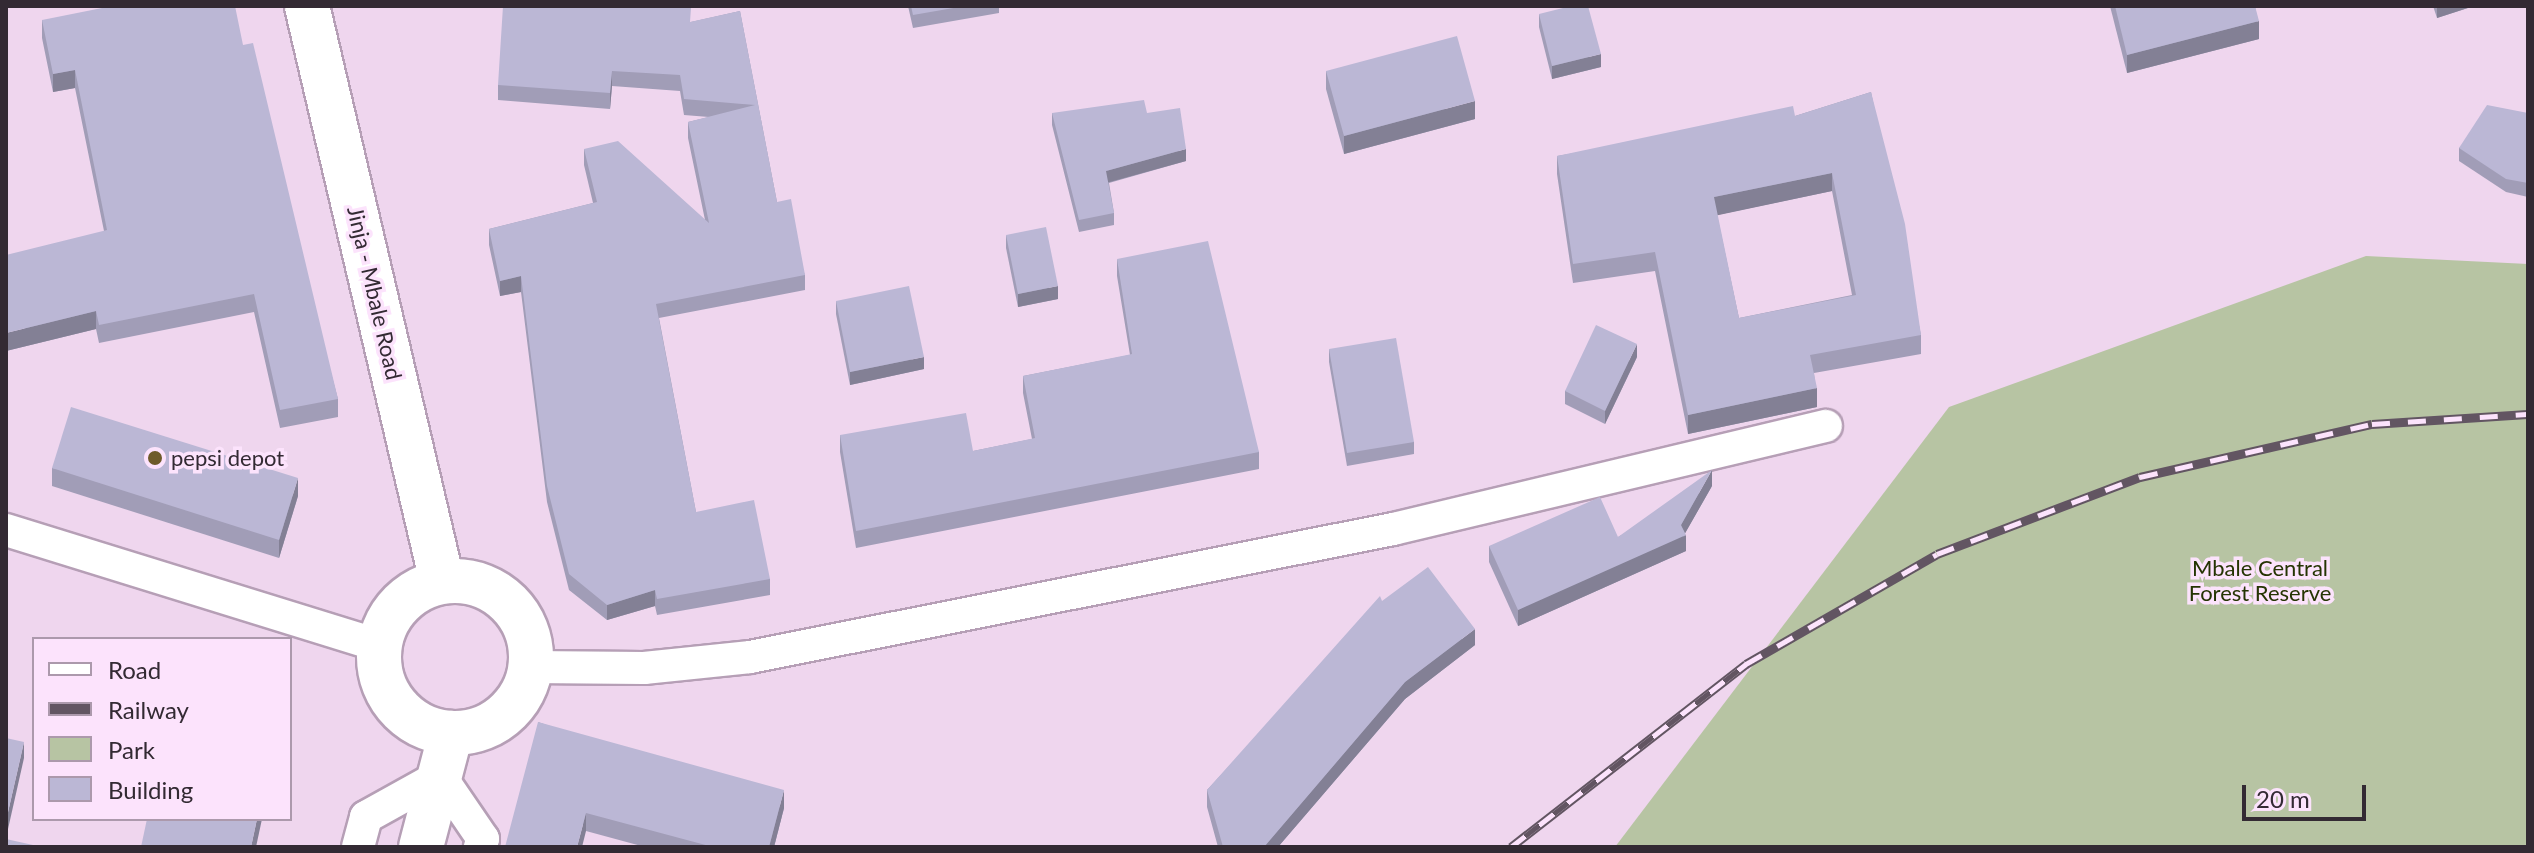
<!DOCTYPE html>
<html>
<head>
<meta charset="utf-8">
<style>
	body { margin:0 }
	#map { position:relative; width:2534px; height:853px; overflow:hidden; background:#efd6ee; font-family:Lato,sans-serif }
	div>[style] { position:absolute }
	.green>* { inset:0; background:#b7c4a3 }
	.roads { filter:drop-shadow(2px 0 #b69fb6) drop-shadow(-2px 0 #b69fb6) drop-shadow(0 2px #b69fb6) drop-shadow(0 -2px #b69fb6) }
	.minor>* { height:32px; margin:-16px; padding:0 16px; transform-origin:16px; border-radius:16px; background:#fff }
	.primary>* { height:44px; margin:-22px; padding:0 22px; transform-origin:22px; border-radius:22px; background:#fff }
	.primary>.ring { margin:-22px; padding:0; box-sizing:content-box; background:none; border:44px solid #fff; border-radius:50% }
	.rail>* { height:9px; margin-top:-4.5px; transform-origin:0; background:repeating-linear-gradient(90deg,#fce3fc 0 18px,#625562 0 36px); box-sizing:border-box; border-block:2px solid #625562 }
	.wall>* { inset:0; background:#a19db7 }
	.shaded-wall>* { inset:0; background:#838095 }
	.building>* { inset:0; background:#bbb7d5 }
	.dots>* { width:22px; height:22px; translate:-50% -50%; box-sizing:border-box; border:4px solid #fce3fc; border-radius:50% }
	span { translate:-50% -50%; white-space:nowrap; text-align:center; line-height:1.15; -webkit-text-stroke:7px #fce3fc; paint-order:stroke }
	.street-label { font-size:22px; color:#332a33 }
	.poi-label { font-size:22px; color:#332a33 }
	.left { translate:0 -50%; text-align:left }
	.park-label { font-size:22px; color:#253403 }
	.frame { position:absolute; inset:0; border:8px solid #332a33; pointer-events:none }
	.legend { position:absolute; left:32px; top:637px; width:260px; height:184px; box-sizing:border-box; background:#fce3fc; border:2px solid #ac99ac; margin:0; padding:10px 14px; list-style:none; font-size:24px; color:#332a33 }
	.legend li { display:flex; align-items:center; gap:16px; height:40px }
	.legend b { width:40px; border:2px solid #ac99ac }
	.scale { position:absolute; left:2242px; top:785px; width:124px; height:36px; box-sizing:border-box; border:4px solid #332a33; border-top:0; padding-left:10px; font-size:24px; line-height:28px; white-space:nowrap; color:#332a33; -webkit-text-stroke:6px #fce3fc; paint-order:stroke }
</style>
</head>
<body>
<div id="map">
	<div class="green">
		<i style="clip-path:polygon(2366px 256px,2528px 264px,2528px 847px,1615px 847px,1949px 407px)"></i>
	</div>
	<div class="roads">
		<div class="minor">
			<i style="left:6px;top:530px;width:392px;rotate:17.2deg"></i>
			<i style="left:530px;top:667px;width:114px;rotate:0.5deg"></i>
			<i style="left:644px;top:668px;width:107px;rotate:-5.9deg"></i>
			<i style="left:750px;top:657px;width:656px;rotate:-11.26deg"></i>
			<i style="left:1393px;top:529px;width:445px;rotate:-13.4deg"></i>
			<i style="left:358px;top:847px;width:31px;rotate:-75deg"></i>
			<i style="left:366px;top:817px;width:85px;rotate:-29deg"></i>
			<i style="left:440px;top:776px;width:76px;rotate:55.7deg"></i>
			<i style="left:483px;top:839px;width:9px;rotate:111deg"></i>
		</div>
		<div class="primary">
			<i style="left:307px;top:6px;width:591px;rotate:76.79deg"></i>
			<i class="ring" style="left:379px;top:581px;width:108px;height:108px"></i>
			<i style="left:421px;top:847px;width:118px;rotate:-75.3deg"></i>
		</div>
	</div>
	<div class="rail">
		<i style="left:1511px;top:847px;width:298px;rotate:-37.9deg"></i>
		<i style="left:1746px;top:664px;width:220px;rotate:-29.9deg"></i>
		<i style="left:1937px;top:554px;width:217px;rotate:-20.8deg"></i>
		<i style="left:2140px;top:477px;width:238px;rotate:-12.9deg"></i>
		<i style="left:2372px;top:424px;width:156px;rotate:-3.7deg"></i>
	</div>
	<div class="wall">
		<i style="clip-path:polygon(908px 6px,999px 6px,999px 13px,913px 28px)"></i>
		<i style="clip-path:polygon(2110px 6px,2255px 6px,2259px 39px,2127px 73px)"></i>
		<i style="clip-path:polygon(2433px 6px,2474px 6px,2437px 18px)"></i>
		<i style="clip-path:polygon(740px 11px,777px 202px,805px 275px,805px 290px,659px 318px,696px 512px,770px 579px,770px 595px,657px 615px,655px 606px,607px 620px,569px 590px,547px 502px,521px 292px,500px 296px,489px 245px,489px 229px,593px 203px,584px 165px,584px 149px,705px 220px,688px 138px,688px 122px,709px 117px,684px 115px,680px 91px,612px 86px,610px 109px,498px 100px,498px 85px,691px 22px)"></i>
		<i style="clip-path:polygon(1539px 14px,1601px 67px,1552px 79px,1539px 27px)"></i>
		<i style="clip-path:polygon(42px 20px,243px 45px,338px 399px,338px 417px,280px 428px,254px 312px,99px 343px,96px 329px,6px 351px,104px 231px,75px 88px,53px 92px,42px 38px)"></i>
		<i style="clip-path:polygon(1326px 71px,1475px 119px,1344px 154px,1326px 89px)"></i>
		<i style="clip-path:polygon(evenodd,1871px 92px,1921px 335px,1921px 354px,1814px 373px,1817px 407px,1688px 434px,1655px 271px,1573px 283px,1557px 174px,1557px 156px,1795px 116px,1871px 92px,1832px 191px,1852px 295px,1739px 318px,1717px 215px,1832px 191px)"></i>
		<i style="clip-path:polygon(1052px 113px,1147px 113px,1186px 161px,1109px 183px,1114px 213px,1114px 225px,1079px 232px,1052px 125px)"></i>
		<i style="clip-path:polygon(2528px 113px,2528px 197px,2506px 192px,2459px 161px,2459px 148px)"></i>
		<i style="clip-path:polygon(1006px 235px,1058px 299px,1018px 307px,1006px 248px)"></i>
		<i style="clip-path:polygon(1117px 259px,1259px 452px,1259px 469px,856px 548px,840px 452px,840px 435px,973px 451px,1032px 439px,1023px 393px,1023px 376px,1130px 355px,1117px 276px)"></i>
		<i style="clip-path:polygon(836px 301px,924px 369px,850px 385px,836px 314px)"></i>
		<i style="clip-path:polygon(1329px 349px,1414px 442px,1414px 454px,1347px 466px,1329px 362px)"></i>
		<i style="clip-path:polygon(1637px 357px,1605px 424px,1565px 404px,1565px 391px)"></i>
		<i style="clip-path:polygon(52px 468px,298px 496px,279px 558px,52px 486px)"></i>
		<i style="clip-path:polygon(1712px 486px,1685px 533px,1686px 551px,1518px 626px,1489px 562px,1489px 546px,1618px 537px)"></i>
		<i style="clip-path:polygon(1382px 601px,1475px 645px,1405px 699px,1278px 847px,1218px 847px,1207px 807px,1207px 790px)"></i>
		<i style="clip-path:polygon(538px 722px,784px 808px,774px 847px,645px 847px,586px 831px)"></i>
	</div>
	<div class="shaded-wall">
		<i style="clip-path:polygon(2437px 6px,2474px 6px,2437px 18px)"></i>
		<i style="clip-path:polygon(2259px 21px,2259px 39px,2127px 73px,2127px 55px)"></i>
		<i style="clip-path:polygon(1601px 54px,1601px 67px,1552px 79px,1552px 66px)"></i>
		<i style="clip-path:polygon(75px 70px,75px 88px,53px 92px,53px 74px)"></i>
		<i style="clip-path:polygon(612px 71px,612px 86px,610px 109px,610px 93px)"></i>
		<i style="clip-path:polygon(1475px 101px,1475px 119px,1344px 154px,1344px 136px)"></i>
		<i style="clip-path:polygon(1186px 149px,1186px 161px,1106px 183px,1106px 171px)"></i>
		<i style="clip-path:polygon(1832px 173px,1832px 191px,1714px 216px,1714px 197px)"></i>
		<i style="clip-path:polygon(521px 276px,521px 292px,500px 296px,500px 281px)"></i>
		<i style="clip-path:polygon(1058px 286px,1058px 299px,1018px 307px,1018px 294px)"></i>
		<i style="clip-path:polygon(96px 311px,96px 329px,6px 351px,6px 333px)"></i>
		<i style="clip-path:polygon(1637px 344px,1637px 357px,1605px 424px,1605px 411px)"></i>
		<i style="clip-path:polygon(924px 357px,924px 369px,850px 385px,850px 372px)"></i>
		<i style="clip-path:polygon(1817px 388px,1817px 407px,1688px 434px,1688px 415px)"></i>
		<i style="clip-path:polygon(1712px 470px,1712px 486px,1683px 537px,1686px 535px,1686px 551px,1518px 626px,1518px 610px,1681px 525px)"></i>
		<i style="clip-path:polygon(298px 478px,298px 496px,279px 558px,279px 540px)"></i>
		<i style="clip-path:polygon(655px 590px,655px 606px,607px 620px,607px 605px)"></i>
		<i style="clip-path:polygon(1475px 629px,1475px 645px,1405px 699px,1278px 847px,1264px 847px,1405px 682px)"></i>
		<i style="clip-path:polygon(24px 742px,24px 758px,6px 838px,6px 821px)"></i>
		<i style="clip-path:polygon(784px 790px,784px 808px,774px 847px,769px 847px)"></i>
		<i style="clip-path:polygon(586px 813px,586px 831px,582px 847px,577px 847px)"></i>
		<i style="clip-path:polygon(257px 819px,262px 819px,256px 847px,251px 847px)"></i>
	</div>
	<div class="building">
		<i style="clip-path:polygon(112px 6px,235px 6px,243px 45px,253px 43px,338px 399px,280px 410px,254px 294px,99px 325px,96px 311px,6px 333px,6px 255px,107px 230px,75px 70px,53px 74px,42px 20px)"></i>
		<i style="clip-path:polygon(503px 6px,666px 6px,691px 8px,690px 22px,740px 11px,777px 202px,791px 199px,805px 275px,656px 304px,696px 512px,754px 500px,770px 579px,657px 599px,655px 590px,607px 605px,569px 574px,547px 486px,521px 276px,500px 281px,489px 229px,597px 202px,584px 149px,618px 141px,709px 223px,688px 122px,755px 105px,684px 99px,680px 75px,612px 71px,610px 93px,498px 85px)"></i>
		<i style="clip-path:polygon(911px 6px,965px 6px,913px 15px)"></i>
		<i style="clip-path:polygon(1571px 6px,1588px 6px,1601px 54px,1552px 66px,1539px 14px)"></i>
		<i style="clip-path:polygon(2115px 6px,2255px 6px,2259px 21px,2127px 55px)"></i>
		<i style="clip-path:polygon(1457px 36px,1475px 101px,1344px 136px,1326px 71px)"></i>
		<i style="clip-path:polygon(evenodd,1871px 92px,1905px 224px,1921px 335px,1810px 355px,1817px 388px,1688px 415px,1655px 252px,1573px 264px,1557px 156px,1793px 106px,1795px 116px,1871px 92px,1832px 173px,1856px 295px,1739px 318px,1714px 197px,1832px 173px)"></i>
		<i style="clip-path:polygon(1144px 100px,1147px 113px,1180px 108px,1186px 149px,1106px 171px,1114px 213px,1079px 220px,1052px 113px)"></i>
		<i style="clip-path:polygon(2487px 105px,2528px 113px,2528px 183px,2506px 179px,2459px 148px)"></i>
		<i style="clip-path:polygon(1046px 227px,1058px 286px,1018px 294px,1006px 235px)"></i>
		<i style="clip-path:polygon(1208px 241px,1259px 452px,856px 531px,840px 435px,966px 413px,973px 451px,1035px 438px,1023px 376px,1132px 354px,1117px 259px)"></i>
		<i style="clip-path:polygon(909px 286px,924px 357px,850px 372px,836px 301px)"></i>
		<i style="clip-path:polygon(1596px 325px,1637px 344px,1605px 411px,1565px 391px)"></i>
		<i style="clip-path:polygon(1396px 338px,1414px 442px,1347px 453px,1329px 349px)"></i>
		<i style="clip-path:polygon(71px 407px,298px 478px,279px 540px,52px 468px)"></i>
		<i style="clip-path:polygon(1712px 470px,1681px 525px,1686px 535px,1518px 610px,1489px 546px,1600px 497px,1618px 537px)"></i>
		<i style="clip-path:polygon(1428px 567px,1475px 629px,1405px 682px,1264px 847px,1223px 847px,1207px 790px,1380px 596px,1382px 601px)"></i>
		<i style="clip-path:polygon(538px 722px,784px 790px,769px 847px,713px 847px,586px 813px,577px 847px,505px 847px)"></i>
		<i style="clip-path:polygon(6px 738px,24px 742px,6px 821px)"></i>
		<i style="clip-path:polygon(147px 819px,257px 819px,251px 847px,141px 847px)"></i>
		<i style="clip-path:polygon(6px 839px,42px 847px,6px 847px)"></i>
	</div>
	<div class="dots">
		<i style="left:155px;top:458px;background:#6e5b2a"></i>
	</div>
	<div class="street-label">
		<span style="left:375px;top:293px;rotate:77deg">Jinja - Mbale Road</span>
	</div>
	<div class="poi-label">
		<span class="left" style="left:171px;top:458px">pepsi depot</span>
	</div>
	<div class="park-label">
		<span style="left:2260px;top:580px">Mbale Central<br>Forest Reserve</span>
	</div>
	<div class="frame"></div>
	<ul class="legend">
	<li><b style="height:10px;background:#fff"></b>Road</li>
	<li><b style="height:10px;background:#625562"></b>Railway</li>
	<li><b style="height:22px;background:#b7c4a3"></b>Park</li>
	<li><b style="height:22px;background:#bbb7d5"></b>Building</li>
	</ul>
	<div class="scale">20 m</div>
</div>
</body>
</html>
